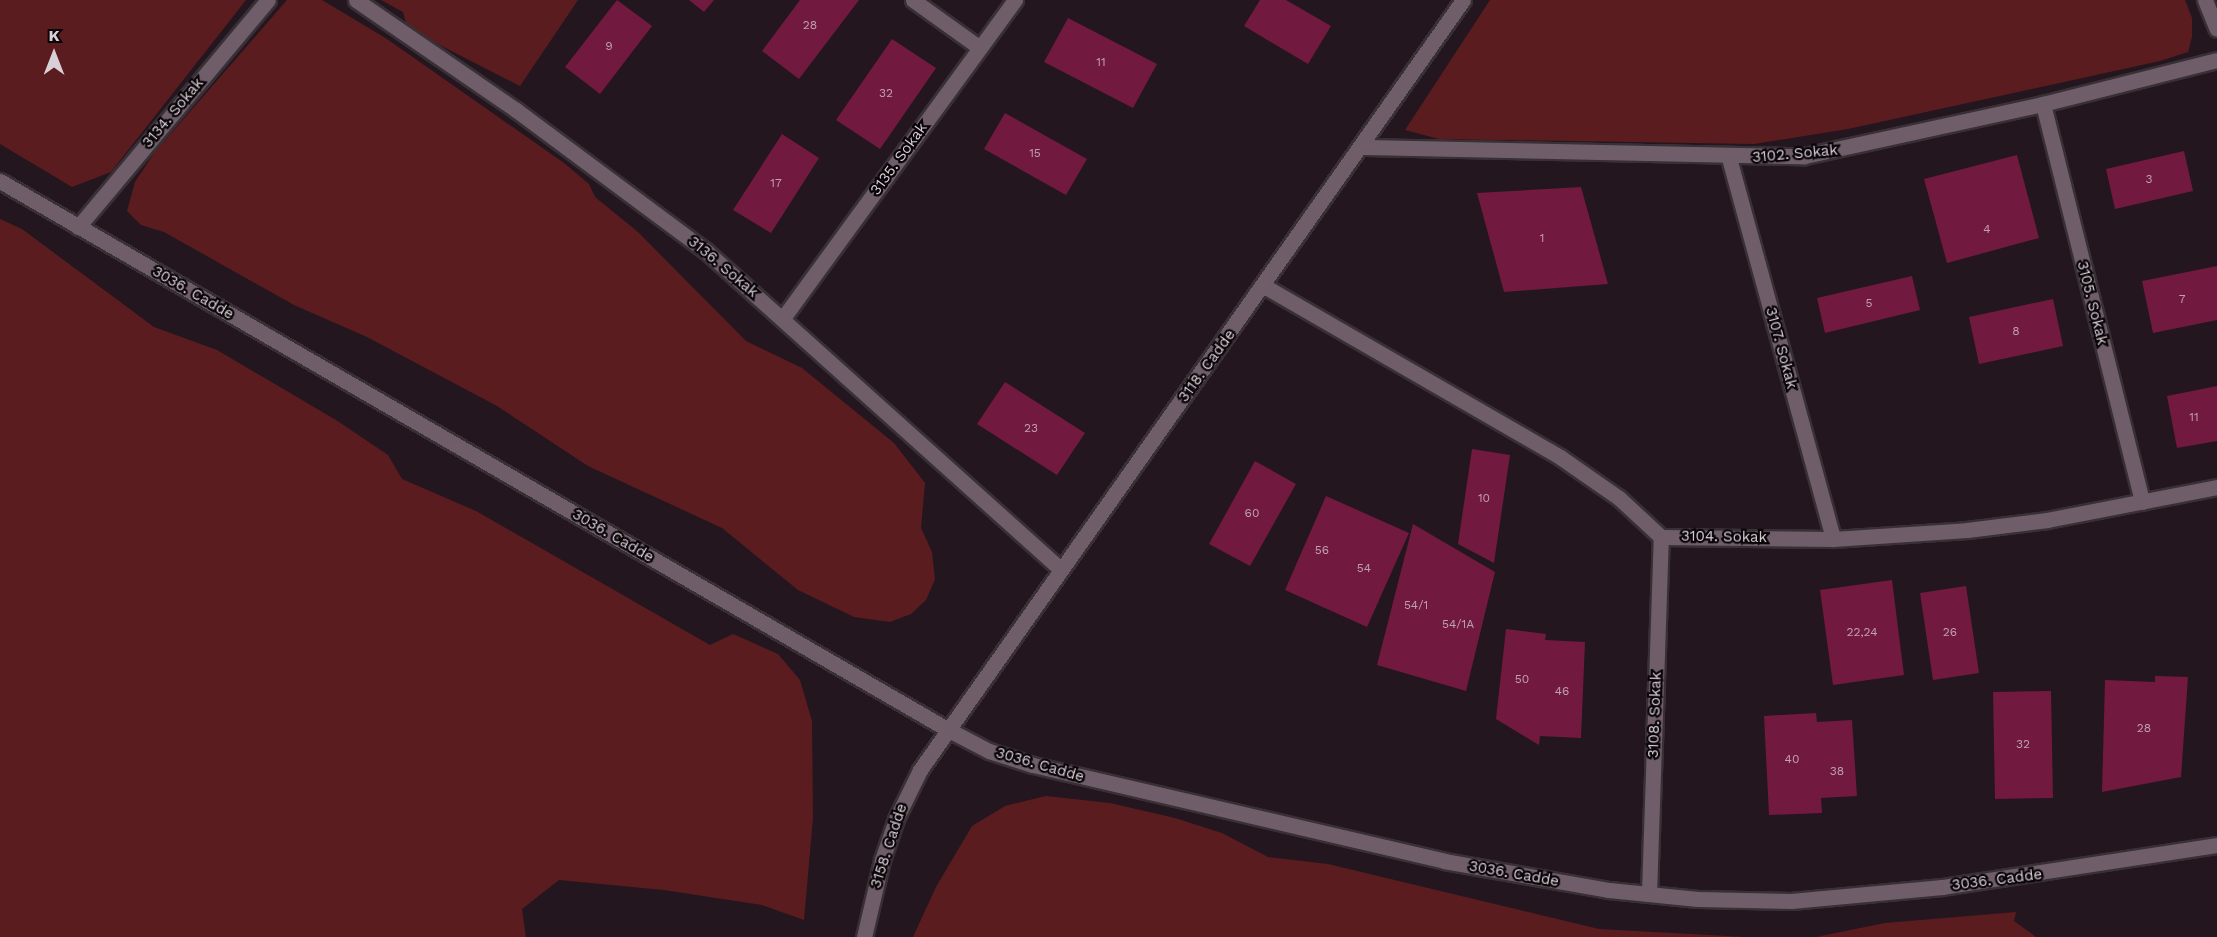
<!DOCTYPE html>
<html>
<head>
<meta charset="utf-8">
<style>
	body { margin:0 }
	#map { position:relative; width:2217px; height:937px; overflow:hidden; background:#23161f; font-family:"Work Sans",sans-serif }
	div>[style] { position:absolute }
	.green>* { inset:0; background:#5b1c1f }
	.building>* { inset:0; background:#72193f }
	.roads { filter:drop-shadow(2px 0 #393036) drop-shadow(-2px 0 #393036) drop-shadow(0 2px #393036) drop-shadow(0 -2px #393036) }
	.minor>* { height:15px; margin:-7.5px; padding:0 7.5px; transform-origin:7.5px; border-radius:7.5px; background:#6f5e69 }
	.tertiary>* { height:15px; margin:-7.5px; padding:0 7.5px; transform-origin:7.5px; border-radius:7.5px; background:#6f5e69 }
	span { translate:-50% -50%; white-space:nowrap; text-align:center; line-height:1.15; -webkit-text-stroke:4.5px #090407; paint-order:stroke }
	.number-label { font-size:12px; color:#bfa2b0 }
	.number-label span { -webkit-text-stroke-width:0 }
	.street-label { font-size:15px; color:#d9cfd6 }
	.north { position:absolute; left:24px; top:24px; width:60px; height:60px; -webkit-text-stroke:4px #090407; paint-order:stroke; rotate:0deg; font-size:16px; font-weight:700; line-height:24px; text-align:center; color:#d9cfd6 }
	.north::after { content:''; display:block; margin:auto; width:21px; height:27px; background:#d9cfd6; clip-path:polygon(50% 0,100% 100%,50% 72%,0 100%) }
</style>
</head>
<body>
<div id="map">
	<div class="green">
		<i style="clip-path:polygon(0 0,246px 0,111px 172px,72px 187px,0 144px)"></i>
		<i style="clip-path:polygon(287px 0,322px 0,387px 39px,564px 163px,589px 184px,595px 197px,638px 232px,746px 341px,802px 368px,894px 443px,925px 483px,921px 528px,932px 552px,935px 579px,926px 600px,911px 614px,890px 622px,854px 617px,798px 590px,722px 528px,588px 466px,497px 406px,367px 337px,294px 305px,164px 232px,141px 225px,127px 211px,135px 182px,154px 153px)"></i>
		<i style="clip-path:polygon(381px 0,578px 0,520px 86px,426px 38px,406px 23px,403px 12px)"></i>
		<i style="clip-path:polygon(1490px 0,2185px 0,2192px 18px,2192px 37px,2188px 52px,2160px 61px,1848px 129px,1754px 144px,1439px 139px,1405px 130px)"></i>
		<i style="clip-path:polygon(0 219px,22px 229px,154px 327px,217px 350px,336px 420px,388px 455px,402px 479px,476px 511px,710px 645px,733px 634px,778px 654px,800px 680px,812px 721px,813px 818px,804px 920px,762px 905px,664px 890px,559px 880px,522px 909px,526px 937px,0 937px)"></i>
		<i style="clip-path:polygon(1046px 796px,1110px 803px,1175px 818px,1222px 833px,1268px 857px,1328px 864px,1599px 929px,1745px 937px,913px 937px,936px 887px,972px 826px,1005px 806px)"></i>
		<i style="clip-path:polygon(2016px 912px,2014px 921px,2036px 937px,1816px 937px,1885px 923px)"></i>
	</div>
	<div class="building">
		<i style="clip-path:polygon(617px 0,652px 26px,600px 94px,565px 67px)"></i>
		<i style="clip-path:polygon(689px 0,714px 0,704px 12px)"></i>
		<i style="clip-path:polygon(800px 0,859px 0,799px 79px,762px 51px)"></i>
		<i style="clip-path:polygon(1260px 0,1286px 0,1331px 26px,1308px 64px,1244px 26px)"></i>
		<i style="clip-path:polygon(1068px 18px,1157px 64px,1133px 108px,1044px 62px)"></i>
		<i style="clip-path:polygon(892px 39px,936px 68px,880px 149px,836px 120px)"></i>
		<i style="clip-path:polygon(1005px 113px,1087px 159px,1066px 195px,984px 149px)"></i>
		<i style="clip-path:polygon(782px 134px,819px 158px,771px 233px,733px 210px)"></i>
		<i style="clip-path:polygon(2184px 151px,2193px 191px,2115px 209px,2106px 169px)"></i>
		<i style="clip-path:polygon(2017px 155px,2039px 238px,1947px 263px,1924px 179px)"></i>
		<i style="clip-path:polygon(1581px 187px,1608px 284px,1504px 292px,1477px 193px)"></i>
		<i style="clip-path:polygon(2217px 266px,2217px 320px,2153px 333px,2142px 281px)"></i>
		<i style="clip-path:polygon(1912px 276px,1920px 310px,1825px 333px,1817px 298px)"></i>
		<i style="clip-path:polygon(2053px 299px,2063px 346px,1979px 364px,1969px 317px)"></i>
		<i style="clip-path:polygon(1005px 382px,1085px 433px,1057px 475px,977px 424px)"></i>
		<i style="clip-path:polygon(2217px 386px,2217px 441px,2177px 448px,2167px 396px)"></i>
		<i style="clip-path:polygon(1472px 449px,1510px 455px,1494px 563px,1458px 544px)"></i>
		<i style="clip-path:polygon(1255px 461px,1296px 484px,1250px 566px,1209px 544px)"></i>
		<i style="clip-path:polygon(1326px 496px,1409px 533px,1367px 627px,1285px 590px)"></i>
		<i style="clip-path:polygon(1413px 524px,1495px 572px,1466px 691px,1377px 665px)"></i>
		<i style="clip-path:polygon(1892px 580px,1904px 675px,1833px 685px,1820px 590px)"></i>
		<i style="clip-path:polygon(1966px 586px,1979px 673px,1933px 680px,1920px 593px)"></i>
		<i style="clip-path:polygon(1506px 629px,1546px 634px,1545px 640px,1585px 642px,1581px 738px,1540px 736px,1539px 745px,1496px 719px)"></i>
		<i style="clip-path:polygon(2155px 676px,2188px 677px,2181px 777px,2102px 792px,2105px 680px,2155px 682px)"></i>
		<i style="clip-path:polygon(2051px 691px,2053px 798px,1995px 799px,1993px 692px)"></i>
		<i style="clip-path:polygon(1816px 713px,1817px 722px,1852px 720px,1857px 796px,1821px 798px,1822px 813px,1769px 815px,1764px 716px)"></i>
	</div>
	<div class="roads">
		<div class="minor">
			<i style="left:356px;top:0;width:194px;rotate:34.5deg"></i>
			<i style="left:516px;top:110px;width:237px;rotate:36.6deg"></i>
			<i style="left:706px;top:251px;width:477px;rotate:41.9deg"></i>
			<i style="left:913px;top:0;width:82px;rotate:35.6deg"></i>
			<i style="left:2205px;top:0;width:31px;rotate:68deg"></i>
			<i style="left:2043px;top:104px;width:410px;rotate:76deg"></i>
			<i style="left:1362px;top:147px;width:442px;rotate:1.2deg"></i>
			<i style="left:1804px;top:156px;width:245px;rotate:-12.3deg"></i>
			<i style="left:2043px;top:104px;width:179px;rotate:-14.2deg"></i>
			<i style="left:1729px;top:158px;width:395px;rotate:74.7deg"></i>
			<i style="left:78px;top:227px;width:296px;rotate:-50.1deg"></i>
			<i style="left:1264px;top:286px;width:342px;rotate:30deg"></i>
			<i style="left:1560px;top:457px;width:72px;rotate:34.8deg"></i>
			<i style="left:1619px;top:498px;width:57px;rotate:42.9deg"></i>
			<i style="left:1661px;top:537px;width:172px;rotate:0.7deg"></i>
			<i style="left:1833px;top:539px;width:134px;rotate:-3.8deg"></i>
			<i style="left:1967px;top:530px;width:81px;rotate:-7.1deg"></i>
			<i style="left:2047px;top:520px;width:173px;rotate:-11deg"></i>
			<i style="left:783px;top:318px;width:394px;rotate:-53.9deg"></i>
			<i style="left:1649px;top:894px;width:357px;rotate:-88.1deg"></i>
		</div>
		<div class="tertiary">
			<i style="left:0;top:181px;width:1094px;rotate:30.06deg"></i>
			<i style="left:947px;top:729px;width:47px;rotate:27.6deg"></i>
			<i style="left:989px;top:751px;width:46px;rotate:17.7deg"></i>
			<i style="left:1033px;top:765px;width:422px;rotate:13.1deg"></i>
			<i style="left:1444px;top:861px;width:168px;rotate:10deg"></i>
			<i style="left:1609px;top:890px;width:89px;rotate:5.8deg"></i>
			<i style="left:1698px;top:899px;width:93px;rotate:1.2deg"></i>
			<i style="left:1791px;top:901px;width:152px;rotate:-5.3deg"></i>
			<i style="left:1942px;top:887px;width:278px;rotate:-8.7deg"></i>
			<i style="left:864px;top:937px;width:79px;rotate:-76.8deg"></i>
			<i style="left:882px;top:860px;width:43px;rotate:-71.1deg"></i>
			<i style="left:896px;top:819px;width:55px;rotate:-63.9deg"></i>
			<i style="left:920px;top:770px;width:942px;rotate:-54.81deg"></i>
		</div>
	</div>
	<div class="number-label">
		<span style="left:810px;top:26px">28</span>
		<span style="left:609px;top:47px">9</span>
		<span style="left:1101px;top:63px">11</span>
		<span style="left:886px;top:94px">32</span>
		<span style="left:1035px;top:154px">15</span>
		<span style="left:2149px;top:180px">3</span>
		<span style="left:776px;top:184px">17</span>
		<span style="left:1987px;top:230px">4</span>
		<span style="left:1542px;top:239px">1</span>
		<span style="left:2182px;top:300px">7</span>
		<span style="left:1869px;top:304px">5</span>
		<span style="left:2016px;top:332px">8</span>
		<span style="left:2194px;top:418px">11</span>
		<span style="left:1031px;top:429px">23</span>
		<span style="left:1484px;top:499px">10</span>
		<span style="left:1252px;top:514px">60</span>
		<span style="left:1322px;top:551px">56</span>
		<span style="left:1364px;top:569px">54</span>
		<span style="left:1416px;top:606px">54/1</span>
		<span style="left:1458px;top:625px">54/1A</span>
		<span style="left:1862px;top:633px">22,24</span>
		<span style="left:1950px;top:633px">26</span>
		<span style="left:1522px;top:680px">50</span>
		<span style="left:1562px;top:692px">46</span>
		<span style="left:2144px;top:729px">28</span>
		<span style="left:2023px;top:745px">32</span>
		<span style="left:1792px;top:760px">40</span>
		<span style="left:1837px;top:772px">38</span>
	</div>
	<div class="street-label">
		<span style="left:173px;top:113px;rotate:-50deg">3134. Sokak</span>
		<span style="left:1795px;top:154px;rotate:-5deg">3102. Sokak</span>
		<span style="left:899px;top:159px;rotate:-54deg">3135. Sokak</span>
		<span style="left:723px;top:267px;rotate:40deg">3136. Sokak</span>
		<span style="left:193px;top:293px;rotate:30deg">3036. Cadde</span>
		<span style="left:2092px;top:303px;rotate:76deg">3105. Sokak</span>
		<span style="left:1781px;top:348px;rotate:75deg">3107. Sokak</span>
		<span style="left:1207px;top:366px;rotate:-54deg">3118. Cadde</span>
		<span style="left:613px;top:536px;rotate:30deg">3036. Cadde</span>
		<span style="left:1724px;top:537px;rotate:1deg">3104. Sokak</span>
		<span style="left:1655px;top:715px;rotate:-88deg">3108. Sokak</span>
		<span style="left:1040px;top:765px;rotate:16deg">3036. Cadde</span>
		<span style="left:889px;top:846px;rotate:-72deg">3158. Cadde</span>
		<span style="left:1514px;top:874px;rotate:10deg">3036. Cadde</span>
		<span style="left:1997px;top:880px;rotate:-7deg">3036. Cadde</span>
	</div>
	<div class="north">K</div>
</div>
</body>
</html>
